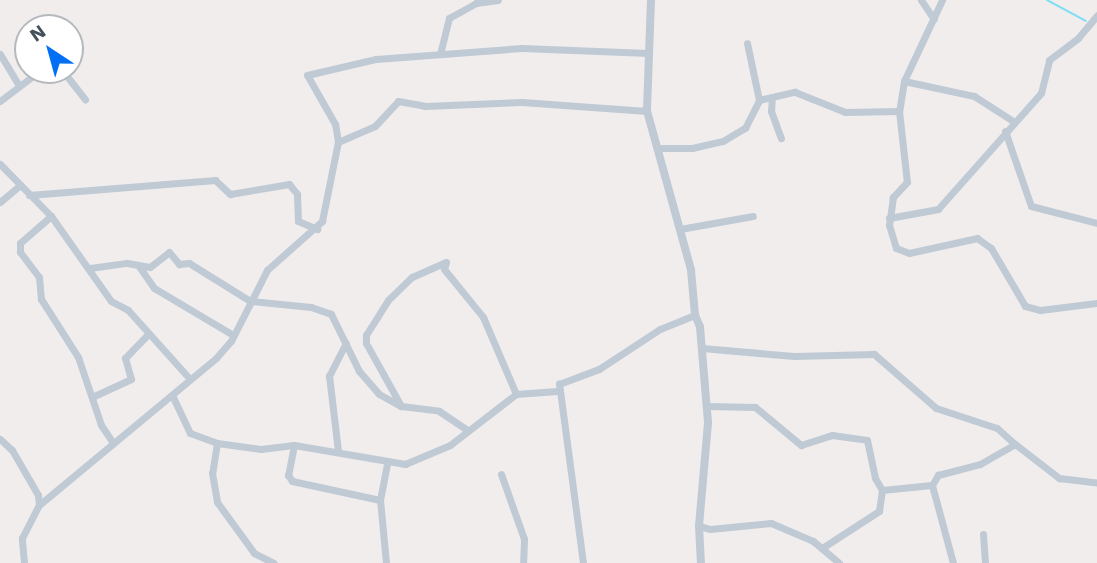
<!DOCTYPE html>
<html>
<head>
<meta charset="utf-8">
<style>
	body { margin:0 }
	#map { position:relative; width:1097px; height:563px; overflow:hidden; background:#f1eded; font-family:"Work Sans",sans-serif }
	div>[style] { position:absolute }
	.stream>* { height:2px; margin:-1px; padding:0 1px; transform-origin:1px; border-radius:1px; background:#7edef6 }
	.minor>* { height:7px; margin:-3.5px; padding:0 3.5px; transform-origin:3.5px; border-radius:3.5px; background:#bfcad5 }
	.tertiary>* { height:8px; margin:-4px; padding:0 4px; transform-origin:4px; border-radius:4px; background:#bfcad5 }
	span { translate:-50% -50%; white-space:nowrap; text-align:center; line-height:1.15; -webkit-text-stroke:5px #fff; paint-order:stroke }
	.north { position:absolute; left:14px; top:14px; width:70px; height:70px; box-sizing:border-box; background:#fff; border:2px solid #b4b9be; border-radius:50%; rotate:324deg; font-size:19px; font-weight:700; line-height:28px; text-align:center; color:#44515d }
	.north::after { content:''; display:block; margin:auto; width:24px; height:32px; background:#036ff5; clip-path:polygon(50% 0,100% 100%,50% 72%,0 100%) }
</style>
</head>
<body>
<div id="map">
	<div class="stream">
		<i style="left:1047px;top:0;width:44px;rotate:28.3deg"></i>
	</div>
	<div class="minor">
		<i style="left:921px;top:0;width:23px;rotate:56deg"></i>
		<i style="left:942px;top:0;width:89px;rotate:115.1deg"></i>
		<i style="left:904px;top:81px;width:30px;rotate:99deg"></i>
		<i style="left:899px;top:111px;width:71px;rotate:83.6deg"></i>
		<i style="left:907px;top:182px;width:21px;rotate:133deg"></i>
		<i style="left:893px;top:197px;width:28px;rotate:98deg"></i>
		<i style="left:889px;top:225px;width:24px;rotate:73deg"></i>
		<i style="left:896px;top:248px;width:14px;rotate:21deg"></i>
		<i style="left:909px;top:253px;width:70px;rotate:-12.4deg"></i>
		<i style="left:977px;top:238px;width:17px;rotate:36deg"></i>
		<i style="left:991px;top:248px;width:67px;rotate:59.6deg"></i>
		<i style="left:1025px;top:306px;width:16px;rotate:15deg"></i>
		<i style="left:1040px;top:310px;width:57px;rotate:-7deg"></i>
		<i style="left:0;top:54px;width:37px;rotate:59deg"></i>
		<i style="left:440px;top:54px;width:37px;rotate:-76deg"></i>
		<i style="left:449px;top:18px;width:31px;rotate:-29deg"></i>
		<i style="left:476px;top:3px;width:22px;rotate:-8deg"></i>
		<i style="left:37px;top:75px;width:29px"></i>
		<i style="left:66px;top:75px;width:31px;rotate:52deg"></i>
		<i style="left:904px;top:81px;width:72px;rotate:12.1deg"></i>
		<i style="left:974px;top:96px;width:46px;rotate:32.7deg"></i>
		<i style="left:772px;top:97px;width:14px;rotate:94deg"></i>
		<i style="left:771px;top:111px;width:29px;rotate:70deg"></i>
		<i style="left:759px;top:100px;width:37px;rotate:-13deg"></i>
		<i style="left:795px;top:92px;width:54px;rotate:21.8deg"></i>
		<i style="left:845px;top:112px;width:54px;rotate:-1.1deg"></i>
		<i style="left:0;top:101px;width:48px;rotate:-37.3deg"></i>
		<i style="left:1005px;top:131px;width:79px;rotate:70.9deg"></i>
		<i style="left:1031px;top:206px;width:68px;rotate:14.4deg"></i>
		<i style="left:338px;top:142px;width:40px;rotate:-23.4deg"></i>
		<i style="left:375px;top:126px;width:34px;rotate:-47deg"></i>
		<i style="left:398px;top:101px;width:27px;rotate:10deg"></i>
		<i style="left:425px;top:106px;width:97px;rotate:-2.4deg"></i>
		<i style="left:522px;top:102px;width:125px;rotate:4.1deg"></i>
		<i style="left:658px;top:148px;width:34px"></i>
		<i style="left:692px;top:148px;width:32px;rotate:-13deg"></i>
		<i style="left:723px;top:141px;width:26px;rotate:-31deg"></i>
		<i style="left:745px;top:128px;width:31px;rotate:-63deg"></i>
		<i style="left:759px;top:100px;width:58px;rotate:-101.9deg"></i>
		<i style="left:0;top:164px;width:73px;rotate:45.6deg"></i>
		<i style="left:51px;top:216px;width:104px;rotate:54.8deg"></i>
		<i style="left:111px;top:301px;width:19px;rotate:28deg"></i>
		<i style="left:128px;top:310px;width:91px;rotate:48.1deg"></i>
		<i style="left:29px;top:195px;width:187px;rotate:-4.6deg"></i>
		<i style="left:215px;top:180px;width:21px;rotate:43deg"></i>
		<i style="left:230px;top:194px;width:60px;rotate:-9.6deg"></i>
		<i style="left:289px;top:184px;width:13px;rotate:51deg"></i>
		<i style="left:297px;top:194px;width:27px;rotate:88deg"></i>
		<i style="left:298px;top:221px;width:21px;rotate:23deg"></i>
		<i style="left:0;top:202px;width:25px;rotate:-40deg"></i>
		<i style="left:51px;top:216px;width:41px;rotate:138.9deg"></i>
		<i style="left:20px;top:243px;width:9px;rotate:90deg"></i>
		<i style="left:20px;top:252px;width:31px;rotate:53deg"></i>
		<i style="left:39px;top:277px;width:22px;rotate:85deg"></i>
		<i style="left:41px;top:299px;width:69px;rotate:57.5deg"></i>
		<i style="left:78px;top:357px;width:72px;rotate:71.3deg"></i>
		<i style="left:101px;top:425px;width:22px;rotate:56deg"></i>
		<i style="left:889px;top:218px;width:50px;rotate:-10.4deg"></i>
		<i style="left:938px;top:209px;width:155px;rotate:-48.4deg"></i>
		<i style="left:1041px;top:93px;width:34px;rotate:-76deg"></i>
		<i style="left:1049px;top:60px;width:36px;rotate:-37deg"></i>
		<i style="left:1078px;top:38px;width:30px;rotate:-50deg"></i>
		<i style="left:680px;top:229px;width:74px;rotate:-10.1deg"></i>
		<i style="left:138px;top:265px;width:28px;rotate:55deg"></i>
		<i style="left:154px;top:288px;width:92px;rotate:30.7deg"></i>
		<i style="left:90px;top:268px;width:37px;rotate:-8deg"></i>
		<i style="left:127px;top:263px;width:23px;rotate:10deg"></i>
		<i style="left:150px;top:267px;width:24px;rotate:-38deg"></i>
		<i style="left:169px;top:252px;width:16px;rotate:50deg"></i>
		<i style="left:179px;top:264px;width:10px;rotate:-6deg"></i>
		<i style="left:189px;top:263px;width:72px;rotate:31.9deg"></i>
		<i style="left:250px;top:301px;width:61px;rotate:5.6deg"></i>
		<i style="left:311px;top:307px;width:21px;rotate:19deg"></i>
		<i style="left:331px;top:314px;width:64px;rotate:63.8deg"></i>
		<i style="left:359px;top:371px;width:30px;rotate:49deg"></i>
		<i style="left:379px;top:394px;width:25px;rotate:29deg"></i>
		<i style="left:401px;top:406px;width:38px;rotate:7deg"></i>
		<i style="left:439px;top:411px;width:34px;rotate:34deg"></i>
		<i style="left:702px;top:348px;width:92px;rotate:5deg"></i>
		<i style="left:794px;top:356px;width:80px;rotate:-1.4deg"></i>
		<i style="left:874px;top:354px;width:82px;rotate:41.1deg"></i>
		<i style="left:936px;top:408px;width:64px;rotate:18.2deg"></i>
		<i style="left:997px;top:428px;width:24px;rotate:42deg"></i>
		<i style="left:172px;top:395px;width:42px;rotate:64.7deg"></i>
		<i style="left:190px;top:433px;width:29px;rotate:20deg"></i>
		<i style="left:217px;top:443px;width:44px;rotate:7.8deg"></i>
		<i style="left:261px;top:449px;width:33px;rotate:-7deg"></i>
		<i style="left:294px;top:445px;width:113px;rotate:9.7deg"></i>
		<i style="left:405px;top:464px;width:49px;rotate:-22.9deg"></i>
		<i style="left:450px;top:445px;width:83px;rotate:-37.7deg"></i>
		<i style="left:516px;top:394px;width:41px;rotate:-4.2deg"></i>
		<i style="left:92px;top:397px;width:43px;rotate:-24.8deg"></i>
		<i style="left:131px;top:379px;width:22px;rotate:-106deg"></i>
		<i style="left:125px;top:358px;width:32px;rotate:-46deg"></i>
		<i style="left:401px;top:406px;width:72px;rotate:-119.1deg"></i>
		<i style="left:366px;top:343px;width:8px;rotate:-90deg"></i>
		<i style="left:366px;top:335px;width:41px;rotate:-57.8deg"></i>
		<i style="left:388px;top:300px;width:33px;rotate:-44deg"></i>
		<i style="left:412px;top:277px;width:37px;rotate:-24deg"></i>
		<i style="left:446px;top:262px;width:7px;rotate:106deg"></i>
		<i style="left:444px;top:269px;width:62px;rotate:50.9deg"></i>
		<i style="left:483px;top:317px;width:84px;rotate:66.8deg"></i>
		<i style="left:707px;top:406px;width:48px;rotate:1.2deg"></i>
		<i style="left:755px;top:407px;width:60px;rotate:39.6deg"></i>
		<i style="left:801px;top:445px;width:33px;rotate:-18deg"></i>
		<i style="left:832px;top:435px;width:35px;rotate:8deg"></i>
		<i style="left:867px;top:440px;width:39px;rotate:78deg"></i>
		<i style="left:875px;top:478px;width:14px;rotate:60deg"></i>
		<i style="left:882px;top:490px;width:50px;rotate:-5.7deg"></i>
		<i style="left:0;top:439px;width:16px;rotate:43deg"></i>
		<i style="left:12px;top:450px;width:52px;rotate:60deg"></i>
		<i style="left:38px;top:495px;width:10px;rotate:84deg"></i>
		<i style="left:217px;top:443px;width:30px;rotate:99deg"></i>
		<i style="left:212px;top:473px;width:29px;rotate:80deg"></i>
		<i style="left:217px;top:502px;width:63px;rotate:54deg"></i>
		<i style="left:254px;top:553px;width:22px;rotate:27deg"></i>
		<i style="left:294px;top:445px;width:31px;rotate:101deg"></i>
		<i style="left:288px;top:475px;width:7px;rotate:56deg"></i>
		<i style="left:292px;top:481px;width:90px;rotate:12.2deg"></i>
		<i style="left:338px;top:451px;width:76px;rotate:-96.8deg"></i>
		<i style="left:329px;top:376px;width:37px;rotate:-63deg"></i>
		<i style="left:501px;top:474px;width:69px;rotate:70.5deg"></i>
		<i style="left:524px;top:539px;width:24px;rotate:92deg"></i>
		<i style="left:699px;top:526px;width:11px;rotate:15deg"></i>
		<i style="left:710px;top:529px;width:61px;rotate:-5.6deg"></i>
		<i style="left:771px;top:523px;width:46px;rotate:23.2deg"></i>
		<i style="left:813px;top:541px;width:34px;rotate:40deg"></i>
		<i style="left:983px;top:534px;width:29px;rotate:86deg"></i>
		<i style="left:822px;top:548px;width:68px;rotate:-33deg"></i>
		<i style="left:879px;top:511px;width:21px;rotate:-82deg"></i>
		<i style="left:24px;top:563px;width:25px;rotate:-95deg"></i>
		<i style="left:22px;top:538px;width:37px;rotate:-63deg"></i>
		<i style="left:39px;top:505px;width:230px;rotate:-39.7deg"></i>
		<i style="left:216px;top:358px;width:23px;rotate:-49deg"></i>
		<i style="left:231px;top:341px;width:80px;rotate:-63.1deg"></i>
		<i style="left:267px;top:270px;width:74px;rotate:-41.7deg"></i>
		<i style="left:322px;top:221px;width:81px;rotate:-78.6deg"></i>
		<i style="left:338px;top:142px;width:18px;rotate:-99deg"></i>
		<i style="left:335px;top:124px;width:56px;rotate:-119.7deg"></i>
		<i style="left:307px;top:75px;width:71px;rotate:-13.1deg"></i>
		<i style="left:376px;top:59px;width:146px;rotate:-4.3deg"></i>
		<i style="left:522px;top:48px;width:126px;rotate:2.3deg"></i>
		<i style="left:386px;top:563px;width:63px;rotate:-95.4deg"></i>
		<i style="left:380px;top:500px;width:38px;rotate:-79deg"></i>
		<i style="left:583px;top:563px;width:181px;rotate:-97.6deg"></i>
		<i style="left:559px;top:384px;width:43px;rotate:-20.6deg"></i>
		<i style="left:599px;top:369px;width:73px;rotate:-33.3deg"></i>
		<i style="left:660px;top:329px;width:38px;rotate:-22deg"></i>
		<i style="left:953px;top:563px;width:81px;rotate:-105.1deg"></i>
		<i style="left:932px;top:485px;width:12px;rotate:-59deg"></i>
		<i style="left:938px;top:475px;width:43px;rotate:-14.7deg"></i>
		<i style="left:980px;top:464px;width:40px;rotate:-29.7deg"></i>
		<i style="left:1015px;top:444px;width:56px;rotate:37.7deg"></i>
		<i style="left:1059px;top:478px;width:38px;rotate:7deg"></i>
	</div>
	<div class="tertiary">
		<i style="left:651px;top:0;width:111px;rotate:92.1deg"></i>
		<i style="left:647px;top:111px;width:165px;rotate:74.5deg"></i>
		<i style="left:691px;top:270px;width:45px;rotate:84.9deg"></i>
		<i style="left:695px;top:315px;width:13px;rotate:67deg"></i>
		<i style="left:700px;top:327px;width:96px;rotate:85.2deg"></i>
		<i style="left:708px;top:423px;width:103px;rotate:95deg"></i>
		<i style="left:699px;top:526px;width:37px;rotate:87deg"></i>
	</div>
	<div class="north">N</div>
</div>
</body>
</html>
